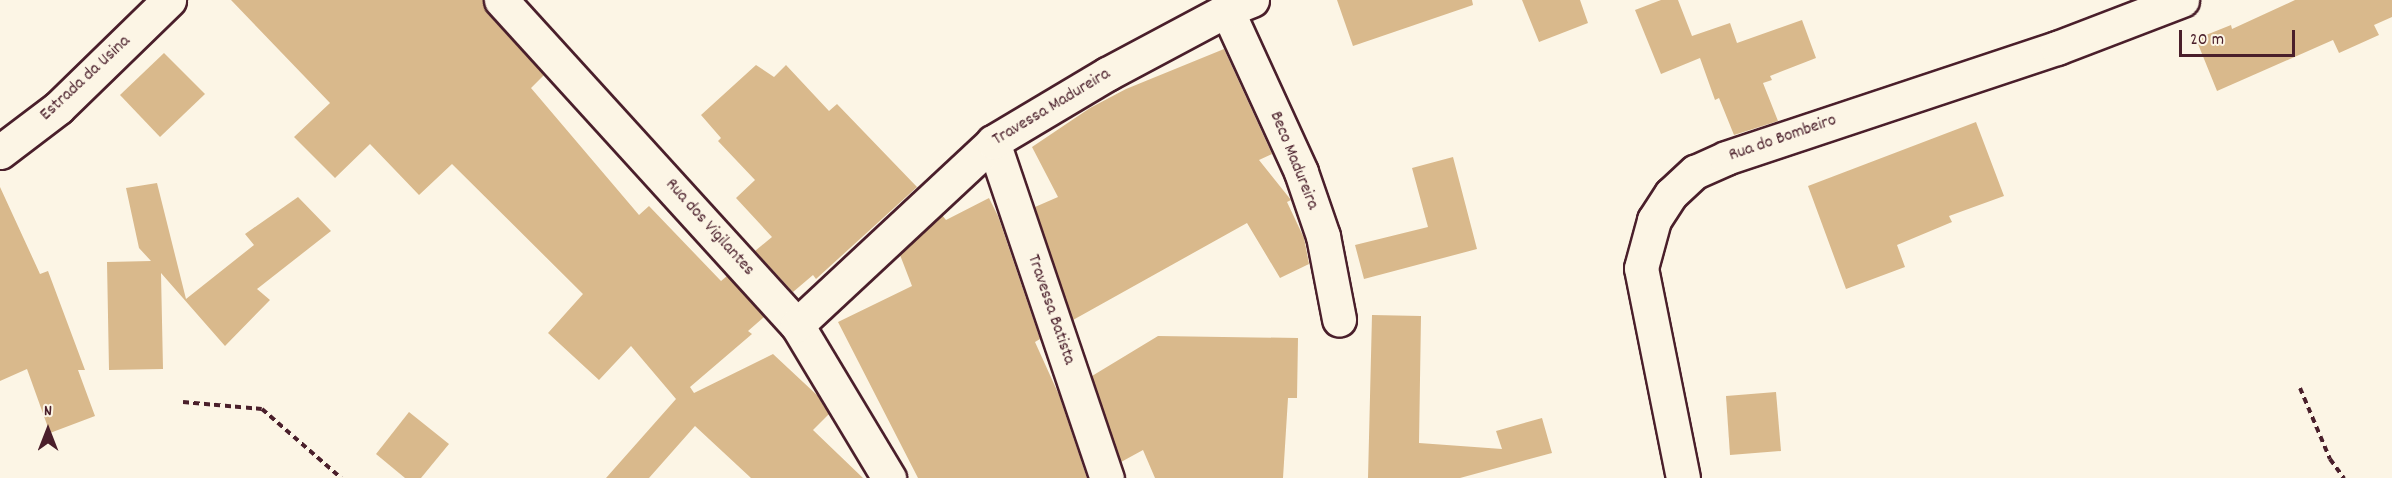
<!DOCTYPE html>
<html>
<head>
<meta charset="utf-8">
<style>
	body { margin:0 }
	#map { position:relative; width:2392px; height:478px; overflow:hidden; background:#fcf5e5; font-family:Dekko,sans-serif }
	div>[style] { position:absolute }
	.building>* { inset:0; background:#d9b98c }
	.path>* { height:4px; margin-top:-2px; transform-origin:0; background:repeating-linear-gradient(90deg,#4a1f2b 0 6px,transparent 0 10.5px) }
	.roads { filter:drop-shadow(2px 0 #4a1f2b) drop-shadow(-2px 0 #4a1f2b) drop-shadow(0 2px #4a1f2b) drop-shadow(0 -2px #4a1f2b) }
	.street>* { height:33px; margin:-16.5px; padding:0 16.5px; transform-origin:16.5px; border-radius:16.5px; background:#fcf5e5 }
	span { translate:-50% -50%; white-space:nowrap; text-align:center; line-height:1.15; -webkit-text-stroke:6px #fcf5e5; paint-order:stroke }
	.street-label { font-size:18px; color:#4a1f2b }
	.north { position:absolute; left:18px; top:400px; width:60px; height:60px; -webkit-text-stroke:4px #fcf5e5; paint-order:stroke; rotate:0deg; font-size:16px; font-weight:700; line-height:24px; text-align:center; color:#4a1f2b }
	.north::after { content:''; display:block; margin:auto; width:21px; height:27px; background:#4a1f2b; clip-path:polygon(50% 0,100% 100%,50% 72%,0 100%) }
	.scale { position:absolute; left:2179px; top:30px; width:116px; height:27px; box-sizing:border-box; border:3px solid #4a1f2b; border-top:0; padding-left:8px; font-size:18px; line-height:21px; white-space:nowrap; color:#4a1f2b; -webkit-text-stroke:4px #fcf5e5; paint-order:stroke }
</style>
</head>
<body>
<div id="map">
	<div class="building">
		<i style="clip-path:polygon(231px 0,483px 0,487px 13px,544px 75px,531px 88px,639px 215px,649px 206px,721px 281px,727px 276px,764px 317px,748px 331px,752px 334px,690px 387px,694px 393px,773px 354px,818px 396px,829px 414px,813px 430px,863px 478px,751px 478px,695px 426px,649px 478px,606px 478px,676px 399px,631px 346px,599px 380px,548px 333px,583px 294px,452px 164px,419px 195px,370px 144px,335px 178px,294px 137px,330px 103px)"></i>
		<i style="clip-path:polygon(1337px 0,1472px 0,1473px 5px,1353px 46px)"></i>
		<i style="clip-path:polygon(1522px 0,1580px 0,1588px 23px,1539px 42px)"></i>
		<i style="clip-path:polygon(1661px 0,1678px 0,1692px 36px,1730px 23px,1737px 43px,1802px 20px,1816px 58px,1770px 76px,1772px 80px,1763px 83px,1778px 121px,1734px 135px,1719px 98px,1715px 100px,1700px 58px,1661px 74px,1635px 10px)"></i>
		<i style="clip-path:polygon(2295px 0,2392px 0,2392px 17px,2374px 25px,2379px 35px,2339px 53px,2333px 40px,2217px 91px,2196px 39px,2231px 25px,2232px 29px)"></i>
		<i style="clip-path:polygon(1224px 49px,1272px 154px,1259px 160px,1291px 200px,1287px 202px,1304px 238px,1309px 264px,1280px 278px,1247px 223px,1073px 320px,1035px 207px,1058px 197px,1032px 147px,1090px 108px,1126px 89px)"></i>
		<i style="clip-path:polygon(164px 53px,205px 94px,160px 137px,120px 95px)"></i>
		<i style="clip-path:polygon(756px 65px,774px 77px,786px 65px,829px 111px,837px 104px,917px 187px,816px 279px,813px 275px,793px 292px,755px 251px,772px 237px,736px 198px,755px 180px,718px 141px,721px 138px,701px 115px)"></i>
		<i style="clip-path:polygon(1976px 122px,2004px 196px,1949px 216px,1952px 222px,1897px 245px,1905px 267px,1846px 289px,1808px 186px)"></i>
		<i style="clip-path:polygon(1453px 157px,1477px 249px,1364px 279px,1355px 245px,1428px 227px,1412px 168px)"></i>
		<i style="clip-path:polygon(157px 183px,186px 299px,254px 245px,245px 234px,298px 197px,331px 231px,257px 289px,270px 300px,225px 346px,161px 273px,163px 369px,109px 370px,107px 262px,151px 261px,139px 248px,126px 188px)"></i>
		<i style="clip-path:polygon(0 187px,40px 274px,48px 271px,85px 370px,78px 370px,95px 416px,50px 433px,27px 369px,0 381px)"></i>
		<i style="clip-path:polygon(989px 198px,998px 216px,1040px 339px,1035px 342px,1059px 395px,1087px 478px,918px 478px,838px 322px,912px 286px,900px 255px,942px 215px,946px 220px)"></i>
		<i style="clip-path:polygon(1372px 315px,1421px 316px,1419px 443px,1502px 449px,1496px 431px,1542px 418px,1552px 453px,1460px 478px,1368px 478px)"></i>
		<i style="clip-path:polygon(1158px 336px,1298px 338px,1297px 398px,1288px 398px,1283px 478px,1155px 478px,1143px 450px,1121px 462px,1092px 376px)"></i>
		<i style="clip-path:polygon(1776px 392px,1781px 451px,1730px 455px,1726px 396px)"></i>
		<i style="clip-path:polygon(409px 412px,449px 444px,421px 478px,405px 478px,376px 454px)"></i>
	</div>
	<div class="path">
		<i style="left:2300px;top:388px;width:77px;rotate:67.1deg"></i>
		<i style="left:2330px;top:459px;width:24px;rotate:54deg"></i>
		<i style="left:183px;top:402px;width:79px;rotate:5.1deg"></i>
		<i style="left:262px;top:409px;width:105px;rotate:41.1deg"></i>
	</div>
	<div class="roads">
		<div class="street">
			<i style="left:501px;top:0;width:440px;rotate:47.7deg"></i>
			<i style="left:797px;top:325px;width:179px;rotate:59deg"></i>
			<i style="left:1227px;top:10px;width:178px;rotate:65.4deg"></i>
			<i style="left:1301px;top:172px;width:68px;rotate:71deg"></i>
			<i style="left:1323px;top:236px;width:85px;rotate:79.1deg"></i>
			<i style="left:993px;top:142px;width:355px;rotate:71.3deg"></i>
			<i style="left:0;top:152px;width:73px;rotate:-37.2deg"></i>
			<i style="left:58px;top:108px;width:155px;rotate:-44.2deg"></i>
			<i style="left:797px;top:325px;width:268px;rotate:-43deg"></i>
			<i style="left:993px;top:142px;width:133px;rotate:-30.8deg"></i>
			<i style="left:1107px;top:74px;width:136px;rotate:-28.1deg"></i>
			<i style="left:1227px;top:10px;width:27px;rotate:-22deg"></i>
			<i style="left:1683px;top:478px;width:214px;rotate:-101.3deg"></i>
			<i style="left:1641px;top:268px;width:50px;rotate:-74.8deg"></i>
			<i style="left:1654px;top:220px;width:31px;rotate:-57deg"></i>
			<i style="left:1671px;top:194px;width:33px;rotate:-43deg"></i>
			<i style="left:1695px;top:172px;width:34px;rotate:-24deg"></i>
			<i style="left:1726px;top:158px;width:349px;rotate:-18.4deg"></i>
			<i style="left:2057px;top:48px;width:134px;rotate:-21deg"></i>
		</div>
	</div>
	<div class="street-label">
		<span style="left:86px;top:79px;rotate:-43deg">Estrada da Usina</span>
		<span style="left:1052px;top:108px;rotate:-31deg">Travessa Madureira</span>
		<span style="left:1783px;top:139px;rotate:-19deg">Rua do Bombeiro</span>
		<span style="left:1293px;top:161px;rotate:68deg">Beco Madureira</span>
		<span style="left:709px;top:228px;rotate:48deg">Rua dos Vigilantes</span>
		<span style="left:1050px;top:310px;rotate:71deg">Travessa Batista</span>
	</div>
	<div class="north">N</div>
	<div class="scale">20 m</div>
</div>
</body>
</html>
